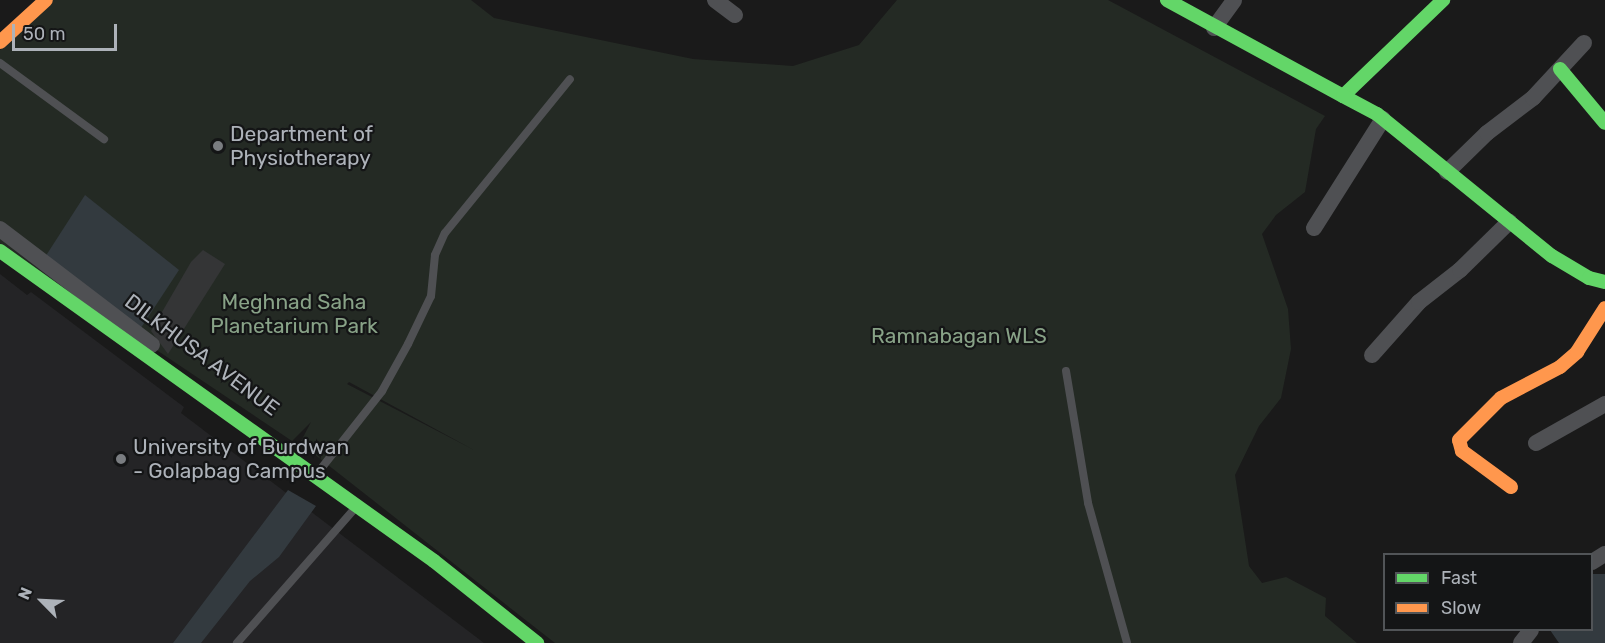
<!DOCTYPE html>
<html>
<head>
<meta charset="utf-8">
<style>
	body { margin:0 }
	#map { position:relative; width:1605px; height:643px; overflow:hidden; background:#1a1a1a; font-family:Rubik,sans-serif }
	div>[style] { position:absolute }
	.built>* { inset:0; background:#242426 }
	.green>* { inset:0; background:#242a24 }
	.water>* { inset:0; background:#333a3f }
	.building>* { inset:0; background:#343536 }
	.lane>* { height:8px; margin:-4px; padding:0 4px; transform-origin:4px; border-radius:4px; background:#4f5053 }
	.street>* { height:16px; margin:-8px; padding:0 8px; transform-origin:8px; border-radius:8px; background:#4f5053 }
	.fast>* { height:14px; margin:-7px; padding:0 7px; transform-origin:7px; border-radius:7px; background:#63d668 }
	.slow>* { height:14px; margin:-7px; padding:0 7px; transform-origin:7px; border-radius:7px; background:#ff974d }
	.dots>* { width:16px; height:16px; translate:-50% -50%; box-sizing:border-box; border:3px solid #141516; border-radius:50% }
	span { translate:-50% -50%; white-space:nowrap; text-align:center; line-height:1.15; -webkit-text-stroke:4.5px #141516; paint-order:stroke }
	.poi-label { font-size:21px; color:#adb2b9 }
	.left { translate:0 -50%; text-align:left }
	.park-label { font-size:21px; color:#88a287 }
	.street-label { font-size:21px; color:#adb2b9 }
	.legend { position:absolute; left:1383px; top:553px; width:210px; height:78px; box-sizing:border-box; background:#141516; border:2px solid #515457; margin:0; padding:8px 10px; list-style:none; font-size:18px; color:#adb2b9 }
	.legend li { display:flex; align-items:center; gap:12px; height:30px }
	.legend b { width:30px; border:2px solid #515457 }
	.north { position:absolute; left:12px; top:571px; width:60px; height:60px; -webkit-text-stroke:4px #141516; paint-order:stroke; rotate:294deg; font-size:16px; font-weight:700; line-height:24px; text-align:center; color:#adb2b9 }
	.north::after { content:''; display:block; margin:auto; width:21px; height:27px; background:#adb2b9; clip-path:polygon(50% 0,100% 100%,50% 72%,0 100%) }
	.scale { position:absolute; left:12px; top:24px; width:105px; height:27px; box-sizing:border-box; border:3px solid #adb2b9; border-top:0; padding-left:8px; font-size:18px; line-height:21px; white-space:nowrap; color:#adb2b9; -webkit-text-stroke:4px #141516; paint-order:stroke }
</style>
</head>
<body>
<div id="map">
	<div class="built">
		<i style="clip-path:polygon(0 274px,27px 295px,31px 292px,184px 407px,181px 413px,484px 643px,0 643px)"></i>
	</div>
	<div class="green">
		<i style="clip-path:polygon(evenodd,48px 0,471px 0,494px 18px,693px 59px,793px 66px,859px 45px,897px 0,1108px 0,1325px 116px,1316px 129px,1305px 192px,1276px 215px,1262px 234px,1288px 309px,1291px 349px,1281px 398px,1259px 426px,1235px 475px,1249px 566px,1262px 583px,1286px 577px,1326px 598px,1325px 616px,1357px 643px,555px 643px,300px 443px,311px 422px,292px 441px,0 245px,0 50px,48px 0,349px 382px,474px 450px,347px 384px,349px 382px)"></i>
	</div>
	<div class="water">
		<i style="clip-path:polygon(85px 195px,179px 270px,133px 340px,38px 268px)"></i>
		<i style="clip-path:polygon(288px 490px,316px 506px,279px 557px,250px 581px,201px 643px,173px 643px)"></i>
		<i style="clip-path:polygon(1592px 574px,1605px 574px,1605px 643px,1559px 643px,1550px 630px,1592px 630px)"></i>
	</div>
	<div class="building">
		<i style="clip-path:polygon(203px 250px,225px 264px,168px 354px,151px 331px,191px 262px)"></i>
	</div>
	<div class="lane">
		<i style="left:0;top:63px;width:129px;rotate:36.2deg"></i>
		<i style="left:1066px;top:371px;width:134px;rotate:80.5deg"></i>
		<i style="left:1088px;top:503px;width:145px;rotate:74.4deg"></i>
		<i style="left:316px;top:475px;width:107px;rotate:-51.8deg"></i>
		<i style="left:382px;top:391px;width:54px;rotate:-61deg"></i>
		<i style="left:408px;top:344px;width:53px;rotate:-64.4deg"></i>
		<i style="left:431px;top:296px;width:41px;rotate:-84.4deg"></i>
		<i style="left:435px;top:255px;width:24px;rotate:-66deg"></i>
		<i style="left:445px;top:233px;width:198px;rotate:-50.9deg"></i>
		<i style="left:237px;top:643px;width:179px;rotate:-48.8deg"></i>
	</div>
	<div class="street">
		<i style="left:715px;top:0;width:25px;rotate:37deg"></i>
		<i style="left:1214px;top:28px;width:34px;rotate:-54deg"></i>
		<i style="left:1447px;top:172px;width:56px;rotate:-44.3deg"></i>
		<i style="left:1487px;top:133px;width:58px;rotate:-37.3deg"></i>
		<i style="left:1533px;top:98px;width:75px;rotate:-47.2deg"></i>
		<i style="left:1314px;top:228px;width:129px;rotate:-57.7deg"></i>
		<i style="left:0;top:229px;width:191px;rotate:37.3deg"></i>
		<i style="left:1372px;top:355px;width:71px;rotate:-48.4deg"></i>
		<i style="left:1419px;top:302px;width:52px;rotate:-38deg"></i>
		<i style="left:1460px;top:270px;width:69px;rotate:-44.4deg"></i>
		<i style="left:1536px;top:443px;width:79px;rotate:-29.5deg"></i>
		<i style="left:1592px;top:562px;width:15px;rotate:-32deg"></i>
		<i style="left:1521px;top:643px;width:16px;rotate:-52deg"></i>
	</div>
	<div class="fast">
		<i style="left:1167px;top:0;width:200px;rotate:28.6deg"></i>
		<i style="left:1343px;top:96px;width:139px;rotate:-43.8deg"></i>
		<i style="left:1560px;top:69px;width:70px;rotate:50.2deg"></i>
		<i style="left:1343px;top:96px;width:38px;rotate:28deg"></i>
		<i style="left:1377px;top:114px;width:225px;rotate:39.1deg"></i>
		<i style="left:1552px;top:256px;width:43px;rotate:30.7deg"></i>
		<i style="left:1589px;top:278px;width:16px;rotate:14deg"></i>
		<i style="left:0;top:251px;width:533px;rotate:35.54deg"></i>
		<i style="left:434px;top:561px;width:132px;rotate:38.5deg"></i>
	</div>
	<div class="slow">
		<i style="left:0;top:42px;width:62px;rotate:-42.4deg"></i>
		<i style="left:1511px;top:487px;width:61px;rotate:-143.7deg"></i>
		<i style="left:1462px;top:451px;width:11px;rotate:-105deg"></i>
		<i style="left:1459px;top:440px;width:59px;rotate:-45deg"></i>
		<i style="left:1501px;top:398px;width:67px;rotate:-27.7deg"></i>
		<i style="left:1560px;top:367px;width:23px;rotate:-41deg"></i>
		<i style="left:1577px;top:352px;width:52px;rotate:-57.5deg"></i>
	</div>
	<div class="dots">
		<i style="left:218px;top:146px;background:#7a7d81"></i>
		<i style="left:121px;top:459px;background:#7a7d81"></i>
	</div>
	<div class="poi-label">
		<span class="left" style="left:230px;top:146px">Department of<br>Physiotherapy</span>
		<span class="left" style="left:133px;top:459px">University of Burdwan<br>- Golapbag Campus</span>
	</div>
	<div class="park-label">
		<span style="left:294px;top:314px">Meghnad Saha<br>Planetarium Park</span>
		<span style="left:959px;top:336px">Ramnabagan WLS</span>
	</div>
	<div class="street-label">
		<span style="left:202px;top:355px;rotate:37deg">DILKHUSA AVENUE</span>
	</div>
	<ul class="legend">
	<li><b style="height:8px;background:#63d668"></b>Fast</li>
	<li><b style="height:8px;background:#ff974d"></b>Slow</li>
	</ul>
	<div class="north">N</div>
	<div class="scale">50 m</div>
</div>
</body>
</html>
